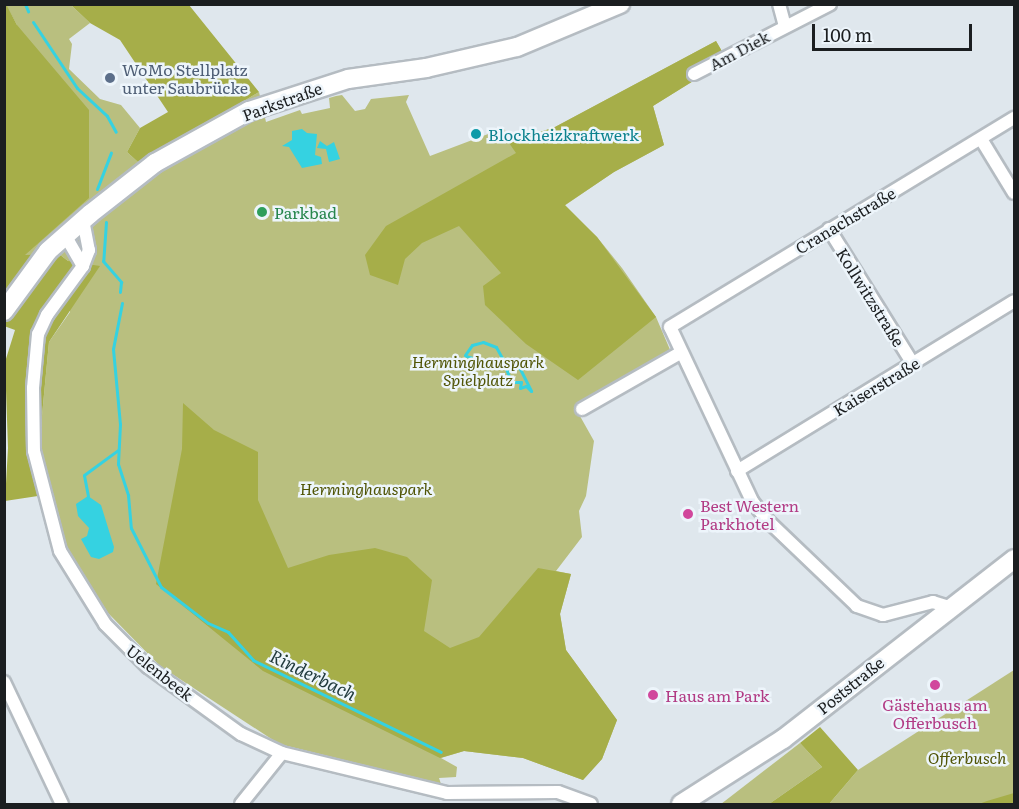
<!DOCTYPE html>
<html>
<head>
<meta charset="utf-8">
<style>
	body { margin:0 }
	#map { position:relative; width:1019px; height:809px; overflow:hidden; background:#dfe7ed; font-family:Literata,serif }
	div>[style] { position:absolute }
	.green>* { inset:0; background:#b9bf7f }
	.forest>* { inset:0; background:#a6ae49 }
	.water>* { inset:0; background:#35d2e1 }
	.stream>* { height:3px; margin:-1.5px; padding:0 1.5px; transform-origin:1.5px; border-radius:1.5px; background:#35d2e1 }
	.roads { filter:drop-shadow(2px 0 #b5bcc2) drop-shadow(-2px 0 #b5bcc2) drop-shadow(0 2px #b5bcc2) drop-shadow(0 -2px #b5bcc2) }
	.street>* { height:12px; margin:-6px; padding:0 6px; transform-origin:6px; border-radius:6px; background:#fff }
	.secondary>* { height:18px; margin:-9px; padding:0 9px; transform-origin:9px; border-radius:9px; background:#fff }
	.dots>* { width:16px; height:16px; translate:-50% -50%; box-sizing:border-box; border:3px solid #edf5fb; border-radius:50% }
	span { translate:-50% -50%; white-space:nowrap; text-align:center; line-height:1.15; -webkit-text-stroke:5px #edf5fb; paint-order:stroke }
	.street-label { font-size:16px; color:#1b1e20 }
	.service-label { font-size:16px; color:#4e5e75 }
	.left { translate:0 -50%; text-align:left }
	.culture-label { font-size:16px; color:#0d838f }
	.leisure-label { font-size:16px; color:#27864d }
	.park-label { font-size:16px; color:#505405; font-style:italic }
	.hotel-label { font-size:16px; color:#b23c85 }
	.water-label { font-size:18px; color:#1f383b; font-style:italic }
	.frame { position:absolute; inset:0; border:6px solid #1b1e20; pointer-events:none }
	.scale { position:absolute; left:812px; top:24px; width:160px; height:27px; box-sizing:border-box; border:3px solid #1b1e20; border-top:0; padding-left:8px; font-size:18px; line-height:21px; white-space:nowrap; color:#1b1e20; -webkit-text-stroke:4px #edf5fb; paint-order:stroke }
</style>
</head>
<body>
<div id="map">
	<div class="green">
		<i style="clip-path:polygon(6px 5px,71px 5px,90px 23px,69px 39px,72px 44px,69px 69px,100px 99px,121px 105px,140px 128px,127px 152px,139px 163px,259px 92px,266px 122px,300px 110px,302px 114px,330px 108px,329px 98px,336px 96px,342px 95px,355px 111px,365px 109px,371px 99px,409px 95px,406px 102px,430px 156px,504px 128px,510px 142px,555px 127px,716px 41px,727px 60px,653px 106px,664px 145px,614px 172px,564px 206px,597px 237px,622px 268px,656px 317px,671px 352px,576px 409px,594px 441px,586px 496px,579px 511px,582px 537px,556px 571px,571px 574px,560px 614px,566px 650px,617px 720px,602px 759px,583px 780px,523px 758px,464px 751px,441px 758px,457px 767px,456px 777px,439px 778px,441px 784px,279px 744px,160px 666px,108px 613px,64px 546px,39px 447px,49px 342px,70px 312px,68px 261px,59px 254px,24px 256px,17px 25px)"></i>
		<i style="clip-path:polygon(1014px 670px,1014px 804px,829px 804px,858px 770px)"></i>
		<i style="clip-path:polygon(800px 743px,822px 767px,769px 804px,721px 804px)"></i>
	</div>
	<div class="forest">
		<i style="clip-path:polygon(6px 4px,17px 25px,89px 110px,89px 198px,25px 255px,59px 254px,68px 261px,100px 266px,49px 342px,39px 447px,51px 494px,5px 501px,8px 448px,5px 362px,15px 330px,4px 326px)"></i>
		<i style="clip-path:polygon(71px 5px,189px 5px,259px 92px,139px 163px,127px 152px,140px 128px,168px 112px,120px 40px,90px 23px)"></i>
		<i style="clip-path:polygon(716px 41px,727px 60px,653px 106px,664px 145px,614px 172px,565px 205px,597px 237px,656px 317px,578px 380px,526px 344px,485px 305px,483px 286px,501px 273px,459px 226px,422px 243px,405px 259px,398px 285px,370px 275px,365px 255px,386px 226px,516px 153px,509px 143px,555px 127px)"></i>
		<i style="clip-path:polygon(183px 403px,214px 430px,258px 452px,258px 500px,288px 568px,329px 555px,375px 548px,407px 557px,432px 580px,424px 631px,450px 648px,479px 637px,538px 568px,571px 574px,560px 614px,566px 650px,617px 720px,602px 759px,583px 780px,523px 758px,464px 751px,440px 758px,263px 671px,156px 584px,182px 449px)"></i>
		<i style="clip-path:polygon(820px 727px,858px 770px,829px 804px,769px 804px,822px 767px,800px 743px)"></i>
		<i style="clip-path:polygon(1014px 793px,1014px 804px,979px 804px,987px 801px)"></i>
	</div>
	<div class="water">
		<i style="clip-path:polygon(302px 129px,307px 133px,317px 134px,315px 155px,321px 157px,322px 164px,302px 168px,289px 147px,282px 146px,292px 140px,292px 131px)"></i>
		<i style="clip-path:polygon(320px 141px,327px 146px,334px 142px,340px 159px,329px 162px,326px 149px,317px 148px)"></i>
		<i style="clip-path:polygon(88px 496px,101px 505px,114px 547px,113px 552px,99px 559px,91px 557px,81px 539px,87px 536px,89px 528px,78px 516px,76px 504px)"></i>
	</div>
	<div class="stream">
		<i style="left:25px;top:4px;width:8px;rotate:67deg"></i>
		<i style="left:33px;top:22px;width:79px;rotate:56.3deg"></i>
		<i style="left:77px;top:88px;width:41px;rotate:43deg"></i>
		<i style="left:107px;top:116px;width:18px;rotate:61deg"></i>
		<i style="left:97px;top:189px;width:39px;rotate:-69deg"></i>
		<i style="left:106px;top:222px;width:39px;rotate:94deg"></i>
		<i style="left:103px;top:261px;width:28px;rotate:49deg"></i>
		<i style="left:121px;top:282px;width:10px;rotate:96deg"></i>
		<i style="left:122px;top:303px;width:47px;rotate:101.1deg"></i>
		<i style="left:113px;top:349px;width:75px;rotate:84.7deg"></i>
		<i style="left:120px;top:424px;width:40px;rotate:92.9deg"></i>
		<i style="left:118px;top:464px;width:33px;rotate:72deg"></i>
		<i style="left:128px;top:495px;width:33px;rotate:85deg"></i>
		<i style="left:131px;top:528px;width:66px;rotate:63deg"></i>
		<i style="left:161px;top:587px;width:59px;rotate:37.5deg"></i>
		<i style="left:208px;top:623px;width:22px;rotate:24deg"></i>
		<i style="left:228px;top:632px;width:38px;rotate:48deg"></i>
		<i style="left:253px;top:660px;width:209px;rotate:26.1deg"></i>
		<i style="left:465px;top:355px;width:12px;rotate:-55deg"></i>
		<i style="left:472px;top:345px;width:11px;rotate:-15deg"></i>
		<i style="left:483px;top:342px;width:14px;rotate:21deg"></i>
		<i style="left:496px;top:347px;width:13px;rotate:61deg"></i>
		<i style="left:502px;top:358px;width:17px;rotate:24deg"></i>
		<i style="left:518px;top:365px;width:29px;rotate:63deg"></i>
		<i style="left:531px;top:391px;width:7px;rotate:-135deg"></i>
		<i style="left:526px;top:386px;width:6px;rotate:162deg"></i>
		<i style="left:520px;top:388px;width:6px;rotate:-81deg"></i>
		<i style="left:521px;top:382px;width:10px;rotate:180deg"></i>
		<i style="left:511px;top:382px;width:15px;rotate:-110deg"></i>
		<i style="left:506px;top:368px;width:42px;rotate:-163.3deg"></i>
		<i style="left:88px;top:496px;width:21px;rotate:-101deg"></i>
		<i style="left:84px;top:475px;width:42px;rotate:-36.3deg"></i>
	</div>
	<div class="roads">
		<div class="street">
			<i style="left:779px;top:4px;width:23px;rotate:75deg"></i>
			<i style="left:694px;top:74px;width:153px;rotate:-27.2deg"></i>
			<i style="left:981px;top:139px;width:63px;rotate:58.6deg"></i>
			<i style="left:83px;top:220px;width:31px;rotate:79deg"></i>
			<i style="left:89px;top:250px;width:17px;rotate:111deg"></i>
			<i style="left:83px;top:266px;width:61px;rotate:126.3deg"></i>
			<i style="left:47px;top:315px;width:21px;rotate:115deg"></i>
			<i style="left:38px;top:334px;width:54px;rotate:95.3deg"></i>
			<i style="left:33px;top:388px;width:63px;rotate:89.1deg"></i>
			<i style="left:34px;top:451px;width:103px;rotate:75.4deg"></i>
			<i style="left:60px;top:551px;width:86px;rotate:58.3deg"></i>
			<i style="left:105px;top:624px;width:61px;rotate:45deg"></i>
			<i style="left:148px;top:667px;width:115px;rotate:35.8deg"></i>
			<i style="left:241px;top:734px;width:45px;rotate:24.9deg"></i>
			<i style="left:282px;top:753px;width:170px;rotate:13.6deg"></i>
			<i style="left:447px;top:793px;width:111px;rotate:-0.5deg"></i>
			<i style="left:558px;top:792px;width:35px;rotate:20deg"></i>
			<i style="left:829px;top:229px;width:159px;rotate:58.1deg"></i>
			<i style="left:65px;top:235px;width:36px;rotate:60deg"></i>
			<i style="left:582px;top:409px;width:113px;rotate:-29.7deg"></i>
			<i style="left:737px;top:471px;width:325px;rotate:-31.5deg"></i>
			<i style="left:949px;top:607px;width:17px;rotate:-163deg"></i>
			<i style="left:933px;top:602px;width:52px;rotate:165.4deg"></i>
			<i style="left:883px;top:615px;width:28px;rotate:-161deg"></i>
			<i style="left:857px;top:606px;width:123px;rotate:-136.3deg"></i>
			<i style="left:768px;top:521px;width:26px;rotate:-129deg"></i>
			<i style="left:752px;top:501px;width:192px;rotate:-115.2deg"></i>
			<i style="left:670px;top:327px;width:403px;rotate:-31.3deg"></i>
			<i style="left:4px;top:682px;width:135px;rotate:64.6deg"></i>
			<i style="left:241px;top:804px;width:65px;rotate:-51.2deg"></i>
		</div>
		<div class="secondary">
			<i style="left:4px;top:311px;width:74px;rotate:-53.7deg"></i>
			<i style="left:48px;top:251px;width:56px;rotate:-41.4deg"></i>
			<i style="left:90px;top:214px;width:83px;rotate:-38.1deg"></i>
			<i style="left:155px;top:163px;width:107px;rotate:-29deg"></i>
			<i style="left:249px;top:111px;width:104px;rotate:-17.9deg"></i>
			<i style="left:348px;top:79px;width:79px;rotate:-8deg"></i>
			<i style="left:426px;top:68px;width:93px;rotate:-13deg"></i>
			<i style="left:517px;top:47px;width:112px;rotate:-22.7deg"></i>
			<i style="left:681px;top:804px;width:121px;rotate:-32.5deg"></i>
			<i style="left:783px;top:739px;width:293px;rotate:-37.9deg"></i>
		</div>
	</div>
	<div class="dots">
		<i style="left:110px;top:78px;background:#5c6f8a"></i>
		<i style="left:476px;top:134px;background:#0f9aa8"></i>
		<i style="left:262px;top:212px;background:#2e9e5b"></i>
		<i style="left:688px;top:514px;background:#d1479c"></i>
		<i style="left:935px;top:685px;background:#d1479c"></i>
		<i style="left:653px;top:695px;background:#d1479c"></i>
	</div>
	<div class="street-label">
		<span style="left:739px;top:50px;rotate:-28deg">Am Diek</span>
		<span style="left:282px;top:101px;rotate:-20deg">Parkstraße</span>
		<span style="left:845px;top:220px;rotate:-31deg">Cranachstraße</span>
		<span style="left:871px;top:297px;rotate:58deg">Kollwitzstraße</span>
		<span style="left:876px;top:386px;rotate:-31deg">Kaiserstraße</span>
		<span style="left:160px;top:672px;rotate:38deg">Uelenbeek</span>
		<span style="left:850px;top:685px;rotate:-39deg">Poststraße</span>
	</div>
	<div class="service-label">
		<span class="left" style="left:122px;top:78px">WoMo Stellplatz<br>unter Saubrücke</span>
	</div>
	<div class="culture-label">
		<span class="left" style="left:488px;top:134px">Blockheizkraftwerk</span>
	</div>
	<div class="leisure-label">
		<span class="left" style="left:274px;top:212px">Parkbad</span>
	</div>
	<div class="park-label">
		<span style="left:478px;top:370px">Herminghauspark<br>Spielplatz</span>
		<span style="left:366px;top:488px">Herminghauspark</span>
		<span style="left:967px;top:757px">Offerbusch</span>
	</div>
	<div class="hotel-label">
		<span class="left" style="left:700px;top:514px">Best Western<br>Parkhotel</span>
		<span class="left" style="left:665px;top:695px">Haus am Park</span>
		<span style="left:935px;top:713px">Gästehaus am<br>Offerbusch</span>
	</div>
	<div class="water-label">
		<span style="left:313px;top:675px;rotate:26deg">Rinderbach</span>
	</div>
	<div class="frame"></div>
	<div class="scale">100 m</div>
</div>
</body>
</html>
